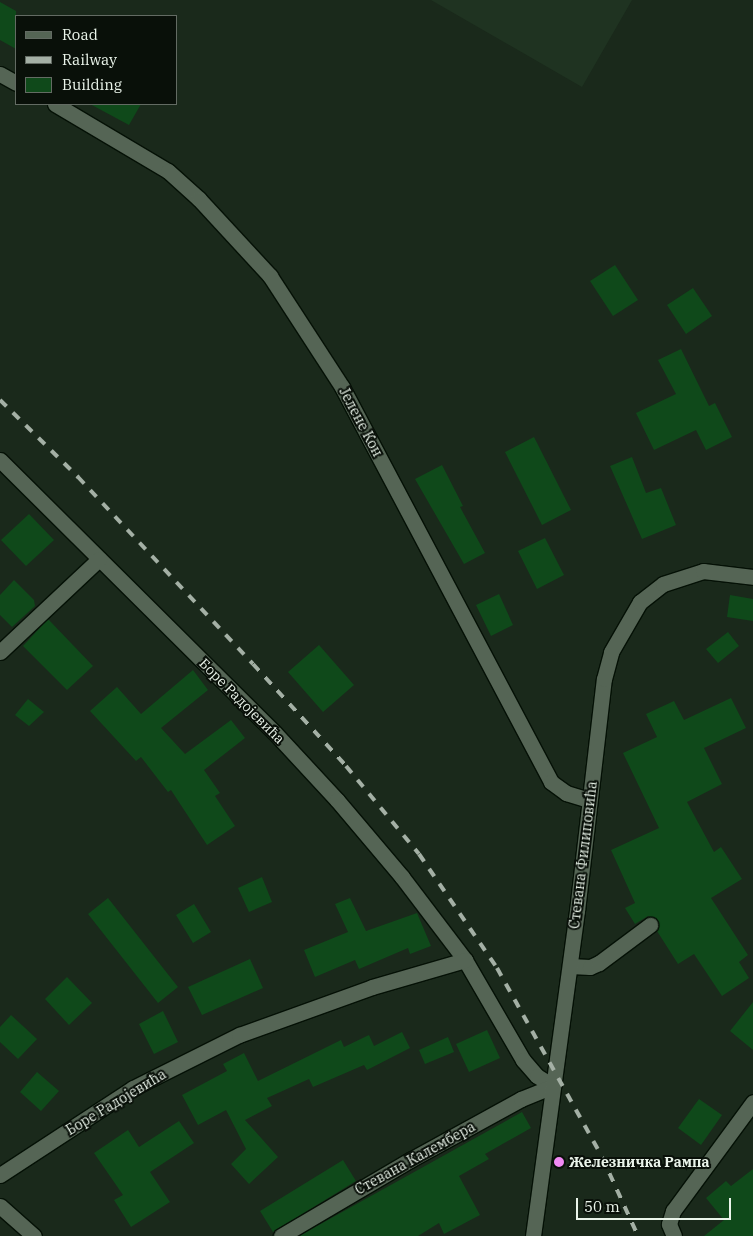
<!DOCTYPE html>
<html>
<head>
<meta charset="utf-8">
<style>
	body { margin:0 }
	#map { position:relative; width:753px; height:1236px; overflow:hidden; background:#1a291b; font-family:"IBM Plex Serif",serif }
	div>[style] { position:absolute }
	.built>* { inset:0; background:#1f3321 }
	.building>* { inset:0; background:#0f491a }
	.roads { filter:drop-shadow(1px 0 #051106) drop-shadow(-1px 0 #051106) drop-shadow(0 1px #051106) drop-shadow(0 -1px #051106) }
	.street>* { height:15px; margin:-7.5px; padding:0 7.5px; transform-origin:7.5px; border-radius:7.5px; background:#556555 }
	.secondary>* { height:15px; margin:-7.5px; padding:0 7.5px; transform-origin:7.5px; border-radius:7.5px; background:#556555 }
	.rail>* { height:4px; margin-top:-2px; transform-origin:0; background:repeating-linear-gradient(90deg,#a4b0a5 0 9px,transparent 0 18px) }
	.dots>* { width:14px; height:14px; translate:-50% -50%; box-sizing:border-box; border:2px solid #091009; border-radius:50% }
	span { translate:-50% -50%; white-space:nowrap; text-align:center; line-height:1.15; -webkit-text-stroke:4px #091009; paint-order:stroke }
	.street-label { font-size:14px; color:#eaf4ea }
	.poi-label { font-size:14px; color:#eaf4ea; font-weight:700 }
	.left { translate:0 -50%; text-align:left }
	.legend { position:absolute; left:15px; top:15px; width:162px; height:90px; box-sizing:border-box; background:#091009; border:1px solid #636b63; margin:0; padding:6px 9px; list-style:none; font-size:15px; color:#eaf4ea }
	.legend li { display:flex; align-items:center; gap:10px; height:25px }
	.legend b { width:25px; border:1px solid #636b63 }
	.scale { position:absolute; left:576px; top:1198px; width:155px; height:22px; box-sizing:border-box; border:2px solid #eaf4ea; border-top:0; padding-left:6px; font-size:15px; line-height:18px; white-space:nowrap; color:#eaf4ea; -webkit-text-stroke:4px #091009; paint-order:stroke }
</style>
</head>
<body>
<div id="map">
	<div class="built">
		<i style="clip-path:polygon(431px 0,632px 0,582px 87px)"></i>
	</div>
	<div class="building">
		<i style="clip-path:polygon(0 2px,16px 11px,16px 49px,0 40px)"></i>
		<i style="clip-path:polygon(90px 104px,141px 104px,129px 125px)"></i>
		<i style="clip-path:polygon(615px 265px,638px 300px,613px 316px,590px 281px)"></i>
		<i style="clip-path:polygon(693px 288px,712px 316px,686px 334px,667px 305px)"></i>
		<i style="clip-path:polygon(681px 349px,709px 406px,715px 403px,732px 437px,706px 450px,696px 430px,654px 450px,636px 413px,676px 394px,658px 360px)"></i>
		<i style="clip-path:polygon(534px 437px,571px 510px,542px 525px,505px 452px)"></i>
		<i style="clip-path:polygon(632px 457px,646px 493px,661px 488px,676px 525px,642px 539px,610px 466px)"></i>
		<i style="clip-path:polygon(442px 465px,463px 506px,460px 507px,485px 553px,464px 564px,415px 479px)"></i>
		<i style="clip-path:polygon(29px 514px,54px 540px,26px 566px,1px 540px)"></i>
		<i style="clip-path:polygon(545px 538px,564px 575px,537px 589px,518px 551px)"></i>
		<i style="clip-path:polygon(14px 580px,34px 600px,35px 606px,12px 627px,0 615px,0 595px)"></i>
		<i style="clip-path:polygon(499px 594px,513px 625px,491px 636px,476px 605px)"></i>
		<i style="clip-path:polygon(730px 595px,753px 599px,753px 621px,727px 617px)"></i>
		<i style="clip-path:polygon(48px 619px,93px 666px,67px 690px,23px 646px)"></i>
		<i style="clip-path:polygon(728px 632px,739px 646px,718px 663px,706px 649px)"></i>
		<i style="clip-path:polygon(319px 645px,354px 685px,323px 712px,288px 672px)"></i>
		<i style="clip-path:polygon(193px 670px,208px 690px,161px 728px,185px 754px,231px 720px,245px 738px,204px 770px,220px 793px,215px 796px,235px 826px,207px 845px,171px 790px,168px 792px,141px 757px,136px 761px,90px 711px,117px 687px,141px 714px)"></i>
		<i style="clip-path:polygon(731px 698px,746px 728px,704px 748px,722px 784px,687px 802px,714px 852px,721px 847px,742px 879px,711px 898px,748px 955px,739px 962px,749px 978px,722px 996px,694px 954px,678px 964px,657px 931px,657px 919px,648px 916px,635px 924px,625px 908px,635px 903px,611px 850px,659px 828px,623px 753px,657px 737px,646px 714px,674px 701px,684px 720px)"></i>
		<i style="clip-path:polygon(28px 699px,44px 712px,29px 726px,15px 715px)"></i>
		<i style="clip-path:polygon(262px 877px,272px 902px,249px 912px,238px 888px)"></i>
		<i style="clip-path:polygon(108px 898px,178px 987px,158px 1003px,88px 914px)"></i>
		<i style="clip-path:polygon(350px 898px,366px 931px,417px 913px,431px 946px,410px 954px,408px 948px,359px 969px,355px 960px,315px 977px,304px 950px,348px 932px,335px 904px)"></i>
		<i style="clip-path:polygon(194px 904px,211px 932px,193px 943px,176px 915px)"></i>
		<i style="clip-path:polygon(250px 959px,263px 988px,202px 1015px,188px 987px)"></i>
		<i style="clip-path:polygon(67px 977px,92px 1003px,69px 1025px,45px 999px)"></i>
		<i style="clip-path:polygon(753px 1002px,753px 1050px,730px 1031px)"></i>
		<i style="clip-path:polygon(163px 1011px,178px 1042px,154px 1054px,139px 1024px)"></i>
		<i style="clip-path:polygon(11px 1015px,37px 1039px,18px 1059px,0 1042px,0 1027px)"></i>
		<i style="clip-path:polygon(487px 1030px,500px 1058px,469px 1072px,456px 1044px)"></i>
		<i style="clip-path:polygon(402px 1032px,410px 1048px,367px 1070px,364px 1065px,313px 1087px,309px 1079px,267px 1098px,272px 1106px,245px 1120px,278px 1157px,249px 1184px,231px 1164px,246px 1149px,226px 1110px,198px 1125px,182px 1095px,227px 1071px,223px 1064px,244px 1053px,258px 1081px,341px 1040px,344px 1047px,369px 1035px,374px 1046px)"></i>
		<i style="clip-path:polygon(448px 1037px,454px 1052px,425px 1064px,419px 1050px)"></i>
		<i style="clip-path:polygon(37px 1072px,59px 1091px,41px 1111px,20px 1092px)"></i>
		<i style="clip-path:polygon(699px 1099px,722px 1115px,701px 1145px,678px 1128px)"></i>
		<i style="clip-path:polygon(522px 1112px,531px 1128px,485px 1154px,489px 1159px,459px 1176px,480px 1215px,444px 1234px,439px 1223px,418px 1236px,299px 1236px)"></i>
		<i style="clip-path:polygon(179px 1121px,194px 1143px,150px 1172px,170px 1202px,131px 1227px,114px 1200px,123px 1195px,94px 1153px,128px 1130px,139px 1147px)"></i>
		<i style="clip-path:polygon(343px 1160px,356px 1181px,273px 1232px,260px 1211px)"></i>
		<i style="clip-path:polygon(753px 1169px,753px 1236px,704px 1236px,724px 1220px,706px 1198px,726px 1181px,731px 1186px)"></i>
	</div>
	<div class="roads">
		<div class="street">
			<i style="left:0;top:74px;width:18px;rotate:29deg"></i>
			<i style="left:55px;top:104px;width:131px;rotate:30.7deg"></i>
			<i style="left:168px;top:171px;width:42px;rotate:42.1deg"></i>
			<i style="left:199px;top:199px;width:105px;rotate:47.3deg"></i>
			<i style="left:270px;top:276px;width:132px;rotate:57deg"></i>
			<i style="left:342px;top:387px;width:447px;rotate:62.1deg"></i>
			<i style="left:551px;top:782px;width:19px;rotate:36deg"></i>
			<i style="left:566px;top:793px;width:24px;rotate:17deg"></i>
			<i style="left:0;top:460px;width:386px;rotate:44.8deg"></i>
			<i style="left:274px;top:732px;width:93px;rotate:47.2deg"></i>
			<i style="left:337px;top:800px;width:101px;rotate:49.8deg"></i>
			<i style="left:402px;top:877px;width:104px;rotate:52.8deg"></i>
			<i style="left:465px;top:960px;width:116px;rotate:59.9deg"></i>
			<i style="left:523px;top:1060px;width:21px;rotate:49deg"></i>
			<i style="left:537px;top:1076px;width:19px;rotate:32deg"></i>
			<i style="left:0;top:652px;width:136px;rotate:-43.2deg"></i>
			<i style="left:570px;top:966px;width:20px;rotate:3deg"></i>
			<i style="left:590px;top:967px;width:10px;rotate:-24deg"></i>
			<i style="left:599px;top:963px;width:64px;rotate:-36.7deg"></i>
			<i style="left:0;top:1175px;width:159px;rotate:-33.2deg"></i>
			<i style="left:133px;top:1088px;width:119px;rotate:-26.6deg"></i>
			<i style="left:239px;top:1035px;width:141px;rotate:-19.8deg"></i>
			<i style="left:372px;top:987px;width:97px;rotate:-16.2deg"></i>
			<i style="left:0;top:1206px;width:45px;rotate:41.4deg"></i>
			<i style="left:281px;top:1236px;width:150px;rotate:-30.5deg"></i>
			<i style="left:410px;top:1160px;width:127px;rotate:-28.8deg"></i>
			<i style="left:521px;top:1099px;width:35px;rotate:-22deg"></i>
			<i style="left:674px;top:1236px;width:13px;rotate:-113deg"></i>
			<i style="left:669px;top:1224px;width:14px;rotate:-73deg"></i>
			<i style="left:673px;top:1211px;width:135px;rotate:-53.7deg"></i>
		</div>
		<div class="secondary">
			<i style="left:533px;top:1236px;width:328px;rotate:-82.3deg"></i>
			<i style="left:577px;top:911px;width:234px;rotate:-83.4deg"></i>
			<i style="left:604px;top:679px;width:28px;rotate:-75deg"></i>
			<i style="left:611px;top:652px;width:58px;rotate:-59.9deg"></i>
			<i style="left:640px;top:602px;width:29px;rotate:-38deg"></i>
			<i style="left:663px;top:584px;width:42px;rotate:-18deg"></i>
			<i style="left:703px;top:571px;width:50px;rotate:6.8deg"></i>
		</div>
	</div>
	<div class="rail">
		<i style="left:0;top:400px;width:110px;rotate:44.6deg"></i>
		<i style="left:78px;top:477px;width:256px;rotate:46.9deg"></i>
		<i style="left:253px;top:664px;width:138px;rotate:47.6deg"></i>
		<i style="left:346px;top:766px;width:114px;rotate:50.3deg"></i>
		<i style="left:419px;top:854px;width:138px;rotate:55.6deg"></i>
		<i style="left:497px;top:968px;width:216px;rotate:60.9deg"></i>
		<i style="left:602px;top:1157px;width:87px;rotate:65.5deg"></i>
	</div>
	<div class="dots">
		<i style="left:559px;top:1162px;background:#f18af4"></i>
	</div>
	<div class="street-label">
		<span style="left:361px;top:422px;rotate:62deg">Јелене Кон</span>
		<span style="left:242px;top:701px;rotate:45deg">Боре Радојевића</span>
		<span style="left:583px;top:855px;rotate:-83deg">Стевана Филиповића</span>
		<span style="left:116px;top:1102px;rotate:-31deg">Боре Радојевића</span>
		<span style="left:415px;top:1158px;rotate:-29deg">Стевана Калембера</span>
	</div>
	<div class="poi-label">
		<span class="left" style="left:569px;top:1162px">Железничка Рампа</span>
	</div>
	<ul class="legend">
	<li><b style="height:6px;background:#556555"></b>Road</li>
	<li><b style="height:6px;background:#a4b0a5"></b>Railway</li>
	<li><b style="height:14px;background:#0f491a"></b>Building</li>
	</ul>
	<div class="scale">50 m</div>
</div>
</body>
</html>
